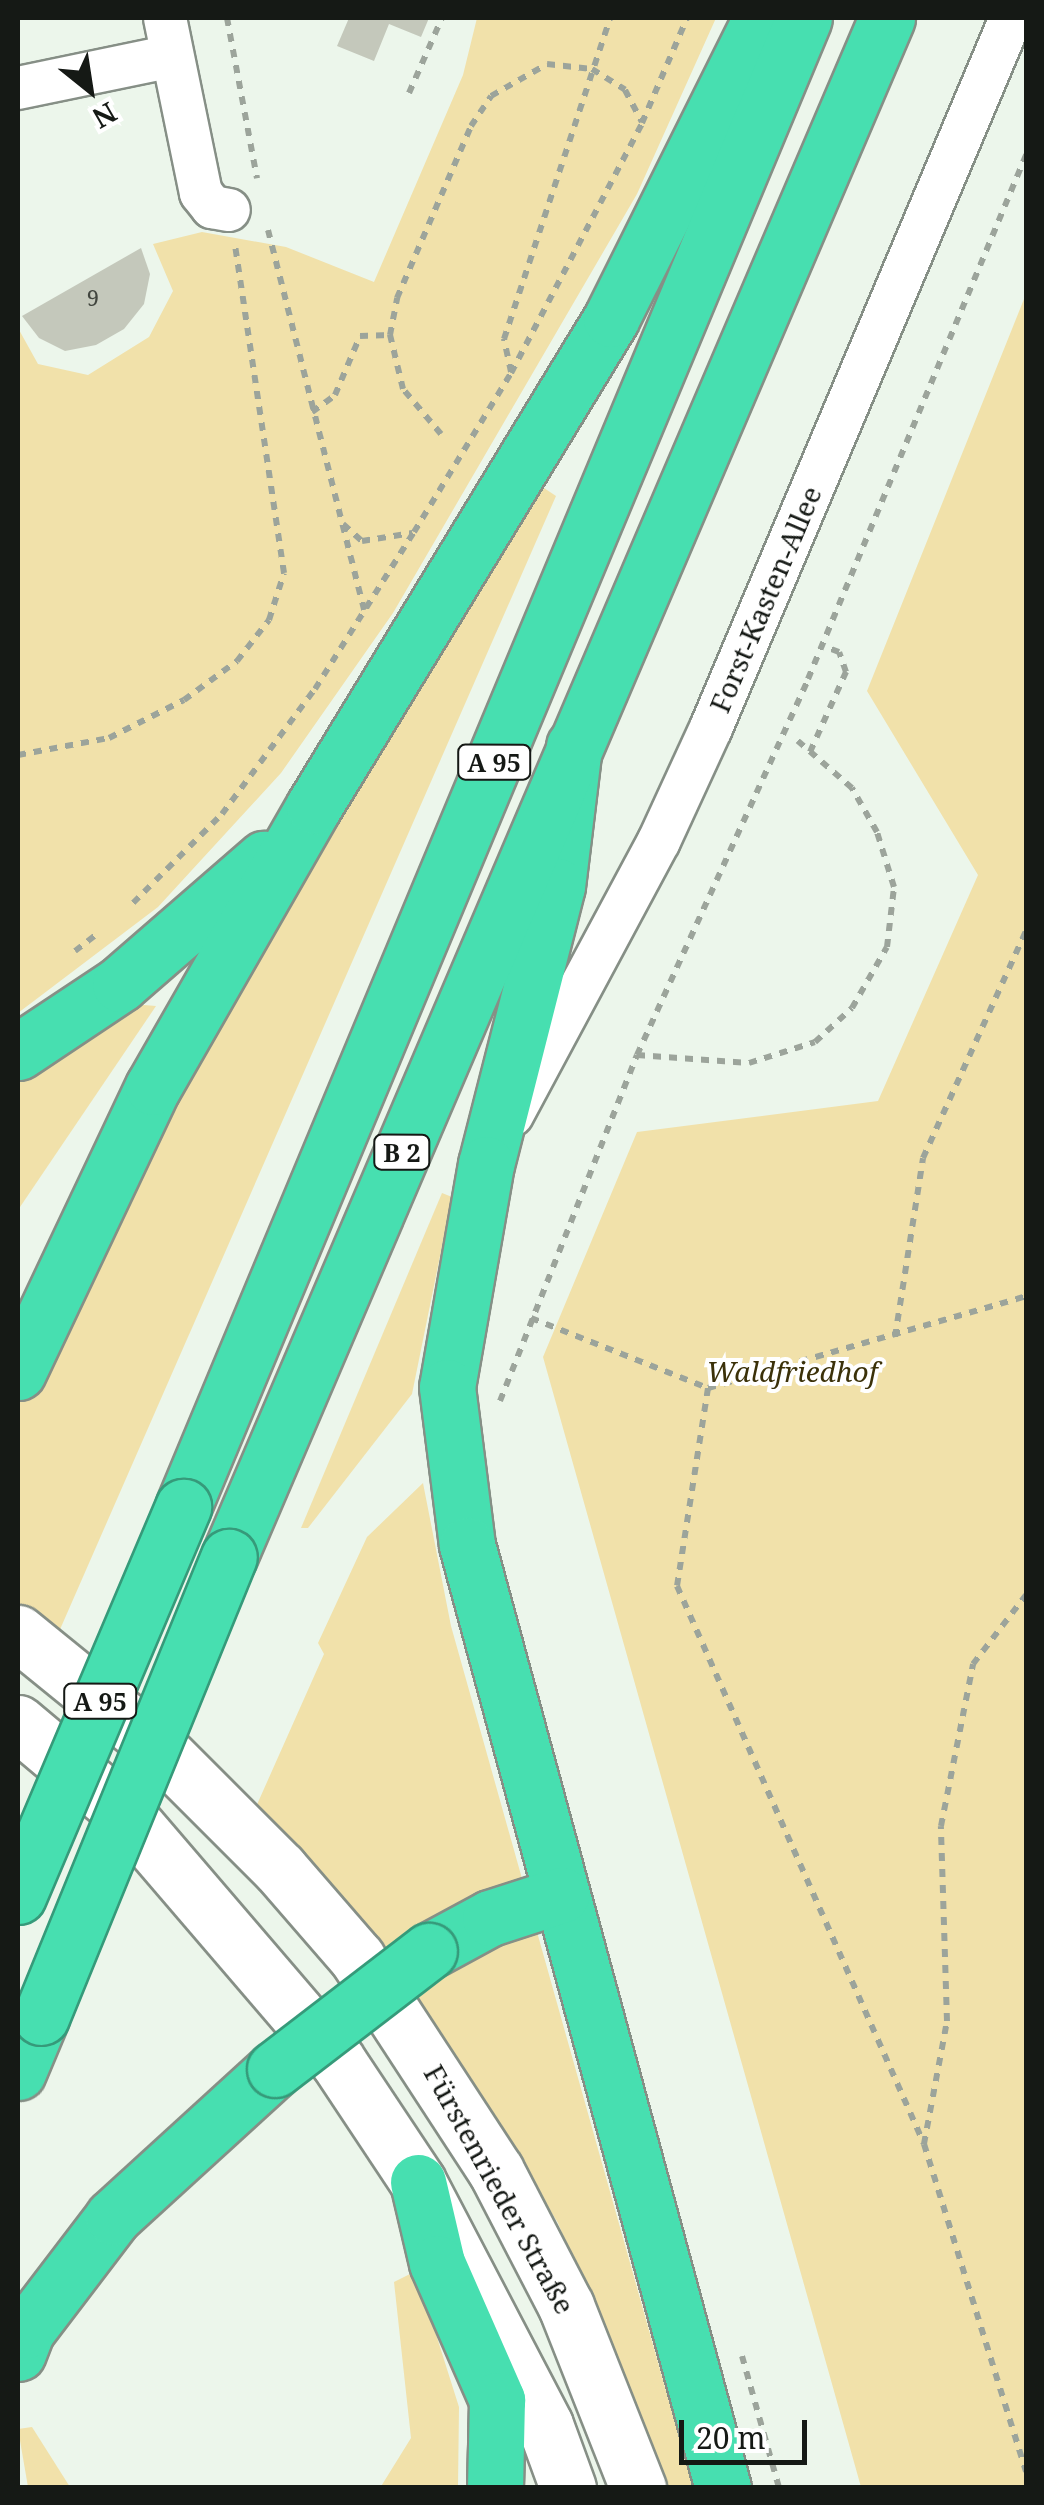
<!DOCTYPE html>
<html>
<head>
<meta charset="utf-8">
<style>
	body { margin:0 }
	#map { position:relative; width:1044px; height:2505px; overflow:hidden; background:#ecf6eb; font-family:"Noto Serif",serif }
	div>[style] { position:absolute }
	.green>* { inset:0; background:#f1e1aa }
	.building>* { inset:0; background:#c4c8bb }
	.path>* { height:6px; margin-top:-3px; transform-origin:0; background:repeating-linear-gradient(90deg,#9ca49b 0 8px,transparent 0 16px) }
	.roads { filter:drop-shadow(2px 0 #868f86) drop-shadow(-2px 0 #868f86) drop-shadow(0 2px #868f86) drop-shadow(0 -2px #868f86) }
	.street>* { height:42px; margin:-21px; padding:0 21px; transform-origin:21px; border-radius:21px; background:#fff }
	.secondary>* { height:55px; margin:-27.5px; padding:0 27.5px; transform-origin:27.5px; border-radius:27.5px; background:#fff }
	.highway>* { height:55px; margin:-27.5px; padding:0 27.5px; transform-origin:27.5px; border-radius:27.5px; background:#47dfb0 }
	.bridges { filter:drop-shadow(2px 0 #369a7a) drop-shadow(-2px 0 #369a7a) drop-shadow(0 2px #369a7a) drop-shadow(0 -2px #369a7a) }
	.highway-bridge>* { height:55px; margin:-27.5px; padding:0 27.5px; transform-origin:27.5px; border-radius:27.5px; background:#47dfb0 }
	span { translate:-50% -50%; white-space:nowrap; text-align:center; line-height:1.15; -webkit-text-stroke:8px #fff; paint-order:stroke }
	.number-label { font-size:22px; color:#41453e }
	.number-label span { -webkit-text-stroke-width:0 }
	.shield-label span { padding:2px 8px; background:#fff; border:2px solid; border-radius:8px; -webkit-text-stroke-width:0 }
	.shield-label { font-size:25px; color:#151915; font-weight:700 }
	.street-label { font-size:28px; color:#151915 }
	.park-label { font-size:28px; color:#3b3109; font-style:italic }
	.frame { position:absolute; inset:0; border:20px solid #151915; pointer-events:none }
	.north { position:absolute; left:40px; top:40px; width:100px; height:100px; -webkit-text-stroke:8px #fff; paint-order:stroke; rotate:150deg; font-size:28px; font-weight:700; line-height:40px; text-align:center; color:#151915 }
	.north::after { content:''; display:block; margin:auto; width:35px; height:45px; background:#151915; clip-path:polygon(50% 0,100% 100%,50% 72%,0 100%) }
	.scale { position:absolute; left:679px; top:2420px; width:128px; height:45px; box-sizing:border-box; border:5px solid #151915; border-top:0; padding-left:12px; font-size:30px; line-height:35px; white-space:nowrap; color:#151915; -webkit-text-stroke:8px #fff; paint-order:stroke }
</style>
</head>
<body>
<div id="map">
	<div class="green">
		<i style="clip-path:polygon(477px 18px,716px 18px,637px 194px,393px 613px,281px 773px,158px 907px,18px 1013px,18px 328px,38px 364px,88px 375px,149px 337px,173px 291px,153px 244px,202px 232px,286px 247px,374px 282px,463px 75px)"></i>
		<i style="clip-path:polygon(1026px 294px,1026px 2487px,861px 2487px,543px 1357px,637px 1132px,878px 1101px,978px 875px,867px 691px)"></i>
		<i style="clip-path:polygon(544px 488px,556px 496px,58px 1634px,18px 1604px,18px 1343px)"></i>
		<i style="clip-path:polygon(132px 1004px,156px 1006px,18px 1210px,18px 1074px)"></i>
		<i style="clip-path:polygon(442px 1193px,452px 1197px,412px 1394px,308px 1528px,301px 1528px)"></i>
		<i style="clip-path:polygon(423px 1483px,451px 1626px,693px 2487px,664px 2487px,558px 2223px,419px 2000px,255px 1809px,324px 1654px,318px 1643px,367px 1537px)"></i>
		<i style="clip-path:polygon(416px 2271px,459px 2407px,458px 2487px,380px 2488px,411px 2438px,394px 2282px)"></i>
		<i style="clip-path:polygon(32px 2427px,70px 2487px,28px 2487px,18px 2429px)"></i>
	</div>
	<div class="building">
		<i style="clip-path:polygon(349px 18px,429px 18px,421px 37px,389px 24px,374px 61px,337px 46px)"></i>
		<i style="clip-path:polygon(141px 248px,150px 274px,144px 304px,124px 329px,96px 345px,65px 351px,39px 338px,22px 316px)"></i>
	</div>
	<div class="path">
		<i style="left:227px;top:18px;width:163px;rotate:79.4deg"></i>
		<i style="left:409px;top:93px;width:82px;rotate:-66.3deg"></i>
		<i style="left:268px;top:230px;width:392px;rotate:75.8deg"></i>
		<i style="left:511px;top:372px;width:34px;rotate:-102deg"></i>
		<i style="left:504px;top:339px;width:338px;rotate:-71.7deg"></i>
		<i style="left:312px;top:412px;width:29px;rotate:-36deg"></i>
		<i style="left:335px;top:395px;width:64px;rotate:-67deg"></i>
		<i style="left:360px;top:336px;width:30px;rotate:-2deg"></i>
		<i style="left:441px;top:434px;width:59px;rotate:-130.2deg"></i>
		<i style="left:403px;top:389px;width:56px;rotate:-103.5deg"></i>
		<i style="left:390px;top:335px;width:38px;rotate:-79deg"></i>
		<i style="left:397px;top:298px;width:187px;rotate:-66.7deg"></i>
		<i style="left:471px;top:126px;width:36px;rotate:-56deg"></i>
		<i style="left:491px;top:96px;width:64px;rotate:-29.7deg"></i>
		<i style="left:547px;top:64px;width:45px;rotate:6.3deg"></i>
		<i style="left:592px;top:69px;width:39px;rotate:32deg"></i>
		<i style="left:625px;top:90px;width:36px;rotate:62deg"></i>
		<i style="left:343px;top:524px;width:25px;rotate:42deg"></i>
		<i style="left:362px;top:541px;width:51px;rotate:-9.1deg"></i>
		<i style="left:810px;top:752px;width:88px;rotate:-65.8deg"></i>
		<i style="left:846px;top:672px;width:21px;rotate:-109deg"></i>
		<i style="left:839px;top:652px;width:19px;rotate:-159deg"></i>
		<i style="left:18px;top:755px;width:93px;rotate:-10.6deg"></i>
		<i style="left:109px;top:738px;width:84px;rotate:-26.9deg"></i>
		<i style="left:184px;top:700px;width:66px;rotate:-36.3deg"></i>
		<i style="left:237px;top:661px;width:52px;rotate:-52deg"></i>
		<i style="left:269px;top:620px;width:49px;rotate:-72.3deg"></i>
		<i style="left:284px;top:573px;width:330px;rotate:-98.5deg"></i>
		<i style="left:133px;top:903px;width:126px;rotate:-45deg"></i>
		<i style="left:222px;top:814px;width:156px;rotate:-53.4deg"></i>
		<i style="left:315px;top:689px;width:186px;rotate:-57.8deg"></i>
		<i style="left:414px;top:532px;width:186px;rotate:-58.6deg"></i>
		<i style="left:511px;top:373px;width:282px;rotate:-62.3deg"></i>
		<i style="left:642px;top:123px;width:114px;rotate:-66.8deg"></i>
		<i style="left:75px;top:951px;width:28px;rotate:-38deg"></i>
		<i style="left:637px;top:1055px;width:112px;rotate:4.1deg"></i>
		<i style="left:749px;top:1063px;width:69px;rotate:-17.7deg"></i>
		<i style="left:815px;top:1042px;width:50px;rotate:-42.6deg"></i>
		<i style="left:852px;top:1008px;width:70px;rotate:-60.2deg"></i>
		<i style="left:887px;top:947px;width:60px;rotate:-83.3deg"></i>
		<i style="left:894px;top:887px;width:58px;rotate:-107.2deg"></i>
		<i style="left:877px;top:832px;width:51px;rotate:-119.6deg"></i>
		<i style="left:852px;top:788px;width:72px;rotate:-139deg"></i>
		<i style="left:531px;top:1318px;width:190px;rotate:21.6deg"></i>
		<i style="left:708px;top:1388px;width:331px;rotate:-16.1deg"></i>
		<i style="left:895px;top:1337px;width:181px;rotate:-81.1deg"></i>
		<i style="left:923px;top:1158px;width:249px;rotate:-65.6deg"></i>
		<i style="left:708px;top:1388px;width:200px;rotate:98.9deg"></i>
		<i style="left:677px;top:1586px;width:610px;rotate:66.12deg"></i>
		<i style="left:924px;top:2144px;width:343px;rotate:72.7deg"></i>
		<i style="left:500px;top:1401px;width:372px;rotate:-68.4deg"></i>
		<i style="left:637px;top:1055px;width:413px;rotate:-65.5deg"></i>
		<i style="left:808px;top:679px;width:568px;rotate:-67.41deg"></i>
		<i style="left:924px;top:2144px;width:125px;rotate:-79.4deg"></i>
		<i style="left:947px;top:2021px;width:195px;rotate:-91.8deg"></i>
		<i style="left:941px;top:1826px;width:165px;rotate:-78.8deg"></i>
		<i style="left:973px;top:1664px;width:87px;rotate:-52.5deg"></i>
		<i style="left:742px;top:2356px;width:137px;rotate:74.3deg"></i>
	</div>
	<div class="roads">
		<div class="street">
			<i style="left:165px;top:18px;width:179px;rotate:78.4deg"></i>
			<i style="left:201px;top:193px;width:18px;rotate:52deg"></i>
			<i style="left:212px;top:207px;width:17px;rotate:10deg"></i>
			<i style="left:18px;top:88px;width:157px;rotate:-11.7deg"></i>
			<i style="left:512px;top:1115px;width:311px;rotate:-61.8deg"></i>
			<i style="left:659px;top:841px;width:124px;rotate:-65.3deg"></i>
			<i style="left:711px;top:728px;width:771px;rotate:-67.09deg"></i>
		</div>
		<div class="secondary">
			<i style="left:18px;top:1633px;width:178px;rotate:39.1deg"></i>
			<i style="left:156px;top:1745px;width:175px;rotate:45deg"></i>
			<i style="left:280px;top:1869px;width:118px;rotate:49.1deg"></i>
			<i style="left:357px;top:1958px;width:254px;rotate:56.9deg"></i>
			<i style="left:496px;top:2171px;width:152px;rotate:62.6deg"></i>
			<i style="left:566px;top:2306px;width:196px;rotate:68.4deg"></i>
			<i style="left:18px;top:1723px;width:141px;rotate:40.1deg"></i>
			<i style="left:126px;top:1814px;width:324px;rotate:49.4deg"></i>
			<i style="left:337px;top:2060px;width:146px;rotate:56.4deg"></i>
			<i style="left:418px;top:2182px;width:274px;rotate:62.4deg"></i>
			<i style="left:545px;top:2425px;width:67px;rotate:69.9deg"></i>
		</div>
		<div class="highway">
			<i style="left:574px;top:746px;width:141px;rotate:96.9deg"></i>
			<i style="left:557px;top:886px;width:287px;rotate:104.3deg"></i>
			<i style="left:486px;top:1164px;width:226px;rotate:99.9deg"></i>
			<i style="left:447px;top:1387px;width:159px;rotate:82.8deg"></i>
			<i style="left:467px;top:1545px;width:977px;rotate:74.81deg"></i>
			<i style="left:18px;top:1052px;width:123px;rotate:-33.7deg"></i>
			<i style="left:120px;top:984px;width:191px;rotate:-41deg"></i>
			<i style="left:18px;top:1372px;width:315px;rotate:-64.7deg"></i>
			<i style="left:153px;top:1087px;width:324px;rotate:-60.2deg"></i>
			<i style="left:314px;top:806px;width:570px;rotate:-58.62deg"></i>
			<i style="left:611px;top:319px;width:336px;rotate:-63.5deg"></i>
			<i style="left:183px;top:1507px;width:1613px;rotate:-67.36deg"></i>
			<i style="left:229px;top:1557px;width:1674px;rotate:-66.85deg"></i>
			<i style="left:429px;top:1951px;width:69px;rotate:-28.4deg"></i>
			<i style="left:490px;top:1918px;width:75px;rotate:-17.9deg"></i>
			<i style="left:18px;top:2072px;width:60px;rotate:-67.3deg"></i>
			<i style="left:418px;top:2182px;width:83px;rotate:76.8deg"></i>
			<i style="left:437px;top:2263px;width:150px;rotate:66.3deg"></i>
			<i style="left:497px;top:2400px;width:88px;rotate:91.3deg"></i>
			<i style="left:18px;top:2353px;width:25px;rotate:-69deg"></i>
			<i style="left:27px;top:2330px;width:142px;rotate:-52.7deg"></i>
			<i style="left:113px;top:2217px;width:219px;rotate:-42.4deg"></i>
		</div>
	</div>
	<div class="bridges">
		<div class="highway-bridge">
			<i style="left:18px;top:1896px;width:423px;rotate:-67deg"></i>
			<i style="left:41px;top:2017px;width:497px;rotate:-67.8deg"></i>
			<i style="left:275px;top:2069px;width:194px;rotate:-37.5deg"></i>
		</div>
	</div>
	<div class="number-label">
		<span style="left:93px;top:298px">9</span>
	</div>
	<div class="shield-label">
		<span style="left:494px;top:762px">A 95</span>
		<span style="left:402px;top:1152px">B 2</span>
		<span style="left:100px;top:1701px">A 95</span>
	</div>
	<div class="street-label">
		<span style="left:765px;top:599px;rotate:-67deg">Forst-Kasten-Allee</span>
		<span style="left:500px;top:2189px;rotate:61deg">Fürstenrieder Straße</span>
	</div>
	<div class="park-label">
		<span style="left:792px;top:1371px">Waldfriedhof</span>
	</div>
	<div class="frame"></div>
	<div class="north">N</div>
	<div class="scale">20 m</div>
</div>
</body>
</html>
